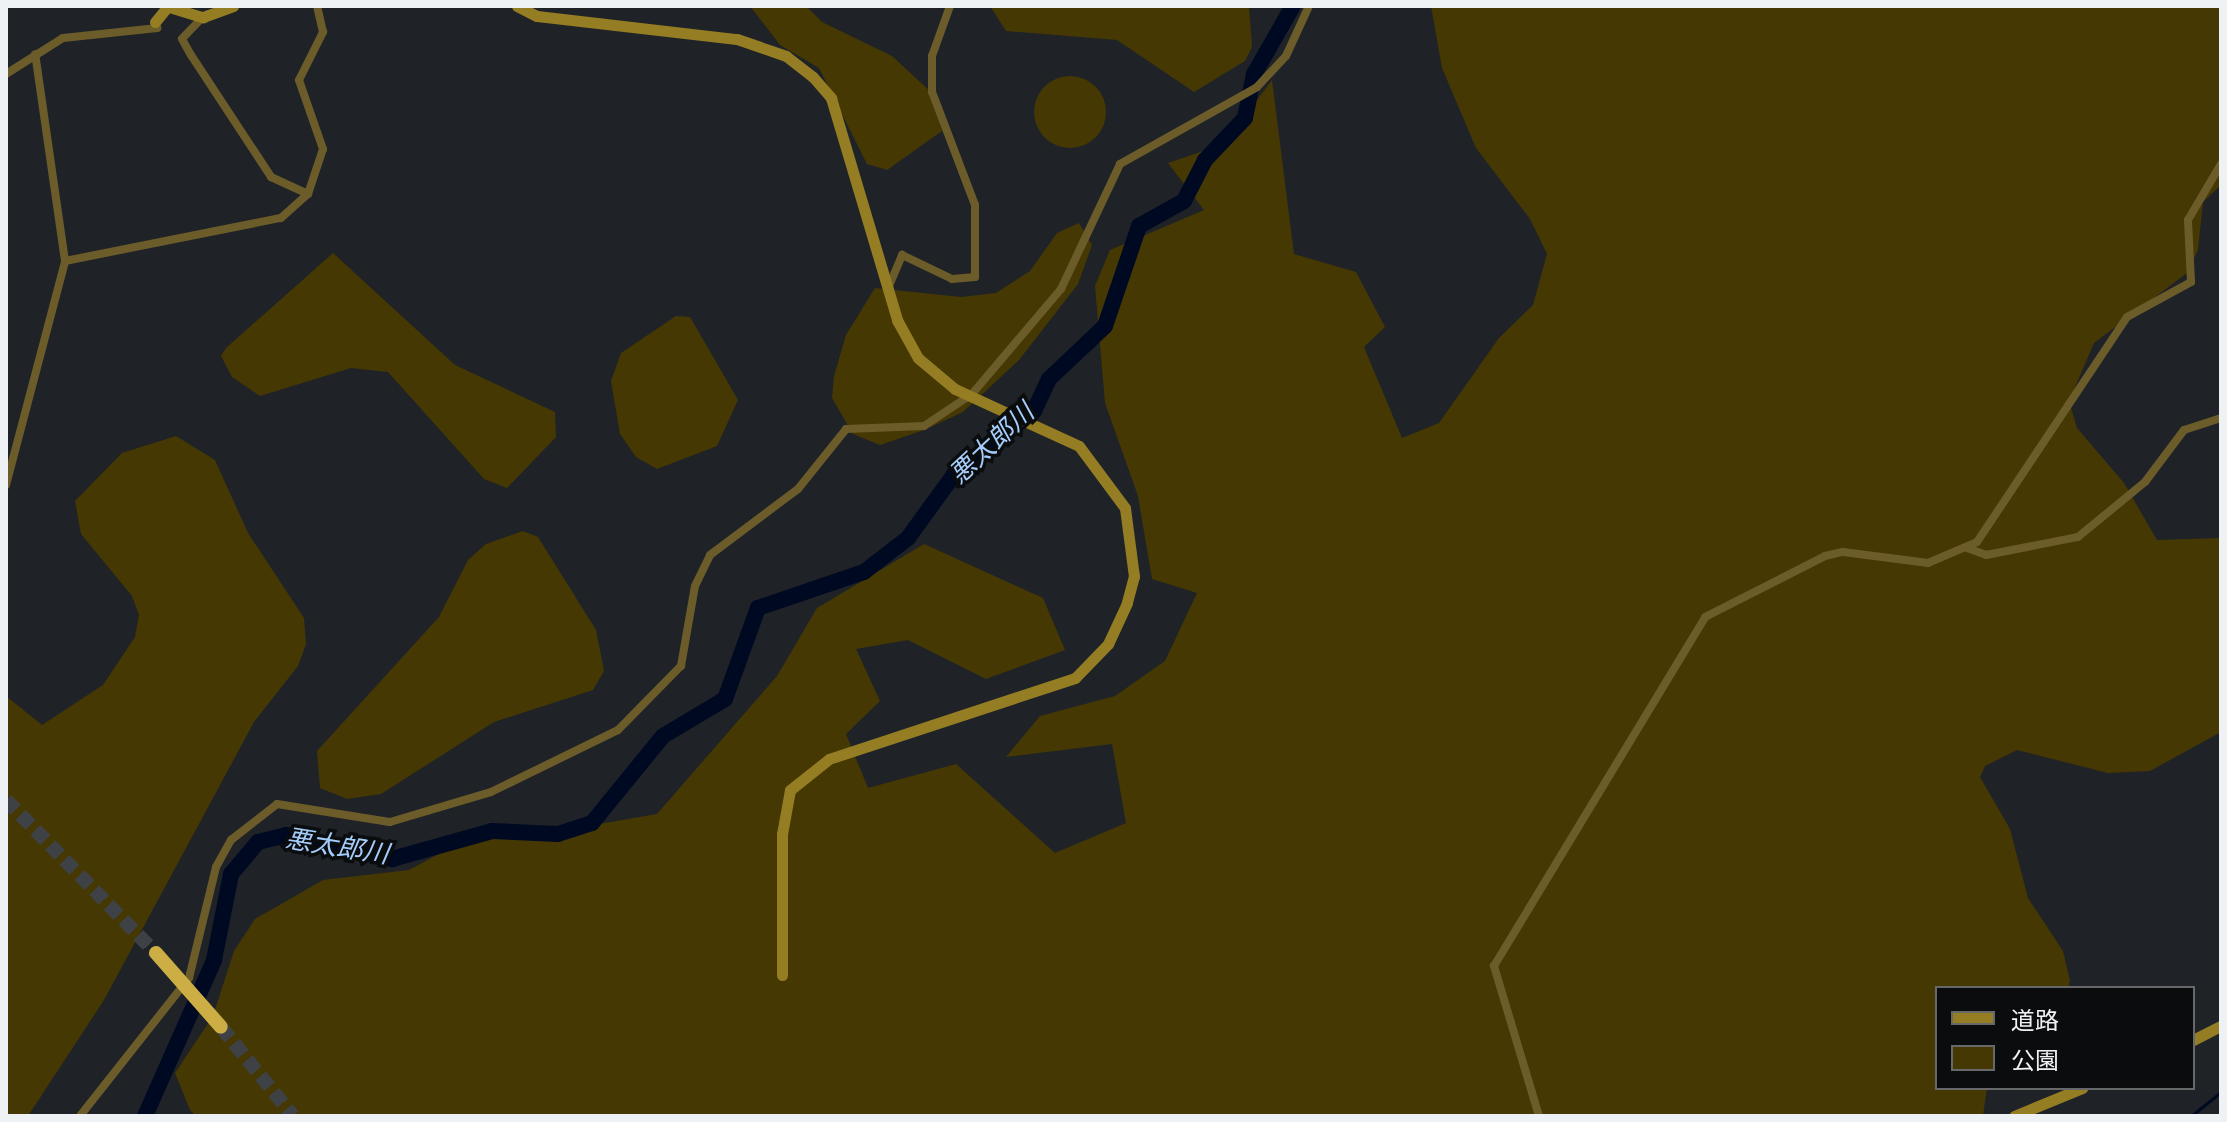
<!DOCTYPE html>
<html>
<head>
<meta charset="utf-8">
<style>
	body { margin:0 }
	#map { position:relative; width:2227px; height:1122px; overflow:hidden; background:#1f2327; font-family:"Work Sans","Noto Sans JP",sans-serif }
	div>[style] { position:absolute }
	.green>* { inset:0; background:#453803 }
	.round { border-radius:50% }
	.stream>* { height:3px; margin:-1.5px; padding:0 1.5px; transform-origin:1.5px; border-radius:1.5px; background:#000922 }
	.river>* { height:16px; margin:-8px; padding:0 8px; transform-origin:8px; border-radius:8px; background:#000922 }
	.highway-tunnel>* { height:14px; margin-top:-7px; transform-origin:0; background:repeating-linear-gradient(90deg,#3e4246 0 14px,transparent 0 21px) }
	.street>* { height:8px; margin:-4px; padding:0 4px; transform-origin:4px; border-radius:4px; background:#6b5c2a }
	.secondary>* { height:11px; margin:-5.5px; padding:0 5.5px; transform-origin:5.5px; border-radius:5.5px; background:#957d23 }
	.highway>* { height:14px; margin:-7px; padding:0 7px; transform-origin:7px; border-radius:7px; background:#ccae44 }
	span { translate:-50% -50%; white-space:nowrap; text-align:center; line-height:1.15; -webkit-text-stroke:7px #0a0c0e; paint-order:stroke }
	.water-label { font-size:26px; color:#a5cdfb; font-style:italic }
	.frame { position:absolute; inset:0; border:8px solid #eff2f5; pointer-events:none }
	.legend { position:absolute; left:1935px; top:986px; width:260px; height:104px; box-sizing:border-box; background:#0a0c0e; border:2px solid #66686a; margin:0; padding:10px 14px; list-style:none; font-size:24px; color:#eff2f5 }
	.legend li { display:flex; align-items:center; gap:16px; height:40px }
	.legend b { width:40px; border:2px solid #66686a }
</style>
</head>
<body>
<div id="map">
	<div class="green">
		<i style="clip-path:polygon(750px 6px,806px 6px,822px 22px,892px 56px,932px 93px,942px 131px,887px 170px,867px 164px,819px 68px,780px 45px)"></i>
		<i style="clip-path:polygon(990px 6px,1249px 6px,1252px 47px,1245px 61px,1194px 92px,1117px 40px,1006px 31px)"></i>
		<i style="clip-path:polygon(1431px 6px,2221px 6px,2221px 185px,2203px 202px,2198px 250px,2187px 273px,2094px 343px,2069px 401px,2077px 428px,2124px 483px,2157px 540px,2221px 538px,2221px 732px,2150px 771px,2108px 773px,2017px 750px,1985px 766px,1980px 777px,2010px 829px,2028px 898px,2063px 951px,2070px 981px,2068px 988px,1937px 988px,1937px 1088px,1987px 1088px,1983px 1116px,196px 1116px,190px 1110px,175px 1073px,213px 1016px,234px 951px,255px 919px,323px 880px,409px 870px,491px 826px,531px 825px,547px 833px,657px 814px,777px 676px,817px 608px,924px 544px,1043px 598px,1065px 650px,986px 679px,908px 640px,856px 649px,880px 701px,846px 734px,868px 788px,956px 764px,1055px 853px,1126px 823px,1112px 744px,1006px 757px,1040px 716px,1115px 696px,1165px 661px,1197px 593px,1152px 579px,1138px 496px,1105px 403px,1095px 286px,1110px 250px,1204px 210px,1168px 163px,1224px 144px,1272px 80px,1294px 254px,1356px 272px,1385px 327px,1364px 347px,1402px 438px,1439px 423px,1499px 338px,1533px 305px,1547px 254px,1530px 219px,1476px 148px,1442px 68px)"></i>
		<i class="round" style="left:1034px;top:76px;width:72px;height:72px"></i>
		<i style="clip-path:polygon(1079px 223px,1092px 245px,1078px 284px,1019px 360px,963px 412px,924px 430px,880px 445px,853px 434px,832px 398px,834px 376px,846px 335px,875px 288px,961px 297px,996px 293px,1030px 271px,1057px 233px)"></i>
		<i style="clip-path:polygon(333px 253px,455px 365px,555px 412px,556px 437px,507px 488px,484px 479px,388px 372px,351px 368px,260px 396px,232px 377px,221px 356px,226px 348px)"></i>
		<i style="clip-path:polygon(676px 316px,690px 317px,738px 400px,717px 446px,657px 469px,636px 457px,620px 434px,611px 381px,621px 353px)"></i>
		<i style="clip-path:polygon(176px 436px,215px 460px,248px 533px,304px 618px,306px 644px,298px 666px,254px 722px,104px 1000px,28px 1116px,6px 1116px,6px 696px,42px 725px,103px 685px,135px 637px,139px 615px,132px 596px,81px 534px,75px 501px,122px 453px)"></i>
		<i style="clip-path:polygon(523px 531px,538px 537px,596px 630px,604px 671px,593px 690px,494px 722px,381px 794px,347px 799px,320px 788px,317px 751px,439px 617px,468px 560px,486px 544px)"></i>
	</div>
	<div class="stream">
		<i style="left:2191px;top:1116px;width:38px;rotate:-39deg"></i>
	</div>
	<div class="river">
		<i style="left:145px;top:1116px;width:171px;rotate:-66.1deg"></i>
		<i style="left:214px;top:960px;width:88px;rotate:-78.8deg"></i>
		<i style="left:231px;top:874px;width:42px;rotate:-49.8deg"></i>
		<i style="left:258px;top:842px;width:29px;rotate:-14deg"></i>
		<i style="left:286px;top:835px;width:109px;rotate:12.8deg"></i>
		<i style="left:392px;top:859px;width:104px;rotate:-15.6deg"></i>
		<i style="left:492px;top:831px;width:66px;rotate:2.6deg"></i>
		<i style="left:558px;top:834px;width:36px;rotate:-18deg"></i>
		<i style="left:592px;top:823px;width:112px;rotate:-50.8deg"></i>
		<i style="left:663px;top:736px;width:72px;rotate:-30.8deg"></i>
		<i style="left:725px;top:699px;width:97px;rotate:-70.1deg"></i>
		<i style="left:758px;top:608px;width:112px;rotate:-18.8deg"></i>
		<i style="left:864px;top:572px;width:56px;rotate:-37.7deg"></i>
		<i style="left:908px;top:538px;width:80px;rotate:-54.1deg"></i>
		<i style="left:955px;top:473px;width:100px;rotate:-38.1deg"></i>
		<i style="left:1034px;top:411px;width:35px;rotate:-65deg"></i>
		<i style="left:1049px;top:379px;width:77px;rotate:-43.4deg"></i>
		<i style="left:1105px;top:326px;width:106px;rotate:-71.2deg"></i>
		<i style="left:1139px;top:226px;width:51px;rotate:-29.1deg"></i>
		<i style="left:1184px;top:201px;width:46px;rotate:-62.9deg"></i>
		<i style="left:1205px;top:160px;width:58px;rotate:-46.4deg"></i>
		<i style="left:1245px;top:118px;width:45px;rotate:-78.4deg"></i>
		<i style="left:1254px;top:74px;width:78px;rotate:-60.2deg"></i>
	</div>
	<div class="highway-tunnel">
		<i style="left:6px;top:800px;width:214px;rotate:45.6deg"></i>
		<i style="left:221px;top:1027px;width:114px;rotate:51deg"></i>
	</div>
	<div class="street">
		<i style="left:203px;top:17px;width:30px;rotate:134deg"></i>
		<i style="left:182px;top:39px;width:18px;rotate:61deg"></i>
		<i style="left:191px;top:55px;width:146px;rotate:56.7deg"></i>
		<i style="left:271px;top:177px;width:41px;rotate:24.7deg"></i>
		<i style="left:6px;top:74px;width:67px;rotate:-32.3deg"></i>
		<i style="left:63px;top:38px;width:95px;rotate:-6.1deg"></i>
		<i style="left:157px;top:28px;width:6px;rotate:-108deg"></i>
		<i style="left:65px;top:261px;width:220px;rotate:-11.3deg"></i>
		<i style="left:281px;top:218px;width:36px;rotate:-42deg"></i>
		<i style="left:308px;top:194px;width:47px;rotate:-71.6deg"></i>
		<i style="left:323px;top:149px;width:73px;rotate:-109.2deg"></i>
		<i style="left:299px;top:80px;width:54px;rotate:-63.4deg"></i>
		<i style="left:323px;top:32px;width:27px;rotate:-103deg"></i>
		<i style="left:889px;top:286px;width:34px;rotate:-67deg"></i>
		<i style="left:902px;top:255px;width:55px;rotate:25.6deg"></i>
		<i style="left:952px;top:279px;width:23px;rotate:-5deg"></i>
		<i style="left:975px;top:277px;width:72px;rotate:-90deg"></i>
		<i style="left:975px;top:205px;width:121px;rotate:-110.8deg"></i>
		<i style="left:932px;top:92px;width:36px;rotate:-90deg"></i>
		<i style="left:932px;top:56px;width:53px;rotate:-70.2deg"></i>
		<i style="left:6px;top:485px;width:232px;rotate:-75.2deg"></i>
		<i style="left:65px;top:261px;width:209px;rotate:-98.2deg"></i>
		<i style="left:1967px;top:548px;width:20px;rotate:20deg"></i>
		<i style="left:1986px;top:555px;width:94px;rotate:-11.1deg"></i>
		<i style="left:2078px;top:537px;width:87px;rotate:-39.4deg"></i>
		<i style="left:2145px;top:482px;width:65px;rotate:-53.1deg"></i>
		<i style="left:2184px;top:430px;width:39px;rotate:-18deg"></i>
		<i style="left:80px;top:1116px;width:176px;rotate:-51.7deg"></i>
		<i style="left:189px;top:978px;width:114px;rotate:-76.3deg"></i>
		<i style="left:216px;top:867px;width:31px;rotate:-61deg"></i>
		<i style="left:231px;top:840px;width:58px;rotate:-38deg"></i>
		<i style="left:277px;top:804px;width:114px;rotate:9.1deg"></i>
		<i style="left:390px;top:822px;width:105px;rotate:-16.5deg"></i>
		<i style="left:491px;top:792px;width:141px;rotate:-26deg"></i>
		<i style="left:618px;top:730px;width:90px;rotate:-45.5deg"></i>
		<i style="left:681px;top:666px;width:81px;rotate:-80.1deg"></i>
		<i style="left:695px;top:586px;width:34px;rotate:-64deg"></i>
		<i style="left:710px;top:555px;width:110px;rotate:-36.9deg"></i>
		<i style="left:798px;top:489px;width:77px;rotate:-51.3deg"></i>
		<i style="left:846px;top:429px;width:78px;rotate:-2.2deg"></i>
		<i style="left:924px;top:426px;width:58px;rotate:-33.7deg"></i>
		<i style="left:972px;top:394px;width:138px;rotate:-49.7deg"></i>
		<i style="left:1061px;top:289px;width:138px;rotate:-64.7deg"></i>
		<i style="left:1120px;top:164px;width:157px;rotate:-29.3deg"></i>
		<i style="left:1257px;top:87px;width:42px;rotate:-46.9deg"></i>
		<i style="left:1286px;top:56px;width:55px;rotate:-65.3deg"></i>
		<i style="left:1539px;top:1116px;width:157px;rotate:-106.7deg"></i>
		<i style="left:1494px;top:966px;width:408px;rotate:-58.8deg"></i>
		<i style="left:1705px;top:617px;width:135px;rotate:-26.9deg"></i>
		<i style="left:1825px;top:556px;width:18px;rotate:-13deg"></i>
		<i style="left:1843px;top:552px;width:86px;rotate:7.4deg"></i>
		<i style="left:1928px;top:563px;width:53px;rotate:-23.2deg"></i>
		<i style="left:1977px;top:542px;width:270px;rotate:-56.3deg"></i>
		<i style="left:2127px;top:317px;width:73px;rotate:-28.7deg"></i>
		<i style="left:2191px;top:282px;width:62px;rotate:-92.8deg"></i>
		<i style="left:2188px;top:220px;width:65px;rotate:-59.5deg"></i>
	</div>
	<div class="secondary">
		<i style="left:166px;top:6px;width:39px;rotate:17deg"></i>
		<i style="left:203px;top:17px;width:32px;rotate:-20deg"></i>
		<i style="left:517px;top:6px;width:22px;rotate:27deg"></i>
		<i style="left:537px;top:16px;width:201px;rotate:6.6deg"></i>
		<i style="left:737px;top:39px;width:52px;rotate:19.1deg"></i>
		<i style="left:786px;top:56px;width:34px;rotate:38deg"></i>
		<i style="left:813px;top:77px;width:28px;rotate:49deg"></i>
		<i style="left:831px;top:98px;width:232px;rotate:73.4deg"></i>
		<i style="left:897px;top:320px;width:43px;rotate:61.1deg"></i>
		<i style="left:918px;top:358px;width:48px;rotate:40deg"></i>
		<i style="left:955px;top:389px;width:136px;rotate:24.7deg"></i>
		<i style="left:1079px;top:446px;width:77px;rotate:53.4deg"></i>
		<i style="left:1125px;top:508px;width:69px;rotate:82.5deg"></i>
		<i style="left:1134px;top:576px;width:28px;rotate:105deg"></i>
		<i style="left:1127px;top:603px;width:45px;rotate:114.9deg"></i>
		<i style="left:1108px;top:644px;width:47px;rotate:134.1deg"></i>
		<i style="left:1075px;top:678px;width:259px;rotate:161.8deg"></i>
		<i style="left:829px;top:759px;width:50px;rotate:141.5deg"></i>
		<i style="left:790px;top:790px;width:45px;rotate:100.3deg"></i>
		<i style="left:782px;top:834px;width:141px;rotate:90deg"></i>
		<i style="left:155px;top:22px;width:21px;rotate:-51deg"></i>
		<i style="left:2193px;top:1040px;width:31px;rotate:-27deg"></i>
		<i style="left:2014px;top:1116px;width:74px;rotate:-22.4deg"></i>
	</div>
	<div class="highway">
		<i style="left:156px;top:953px;width:98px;rotate:48.7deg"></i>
	</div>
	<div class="water-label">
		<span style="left:992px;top:444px;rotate:-43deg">悪太郎川</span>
		<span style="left:337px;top:847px;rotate:9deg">悪太郎川</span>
	</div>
	<div class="frame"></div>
	<ul class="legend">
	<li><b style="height:10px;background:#957d23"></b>道路</li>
	<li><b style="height:22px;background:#453803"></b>公園</li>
	</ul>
</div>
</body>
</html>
